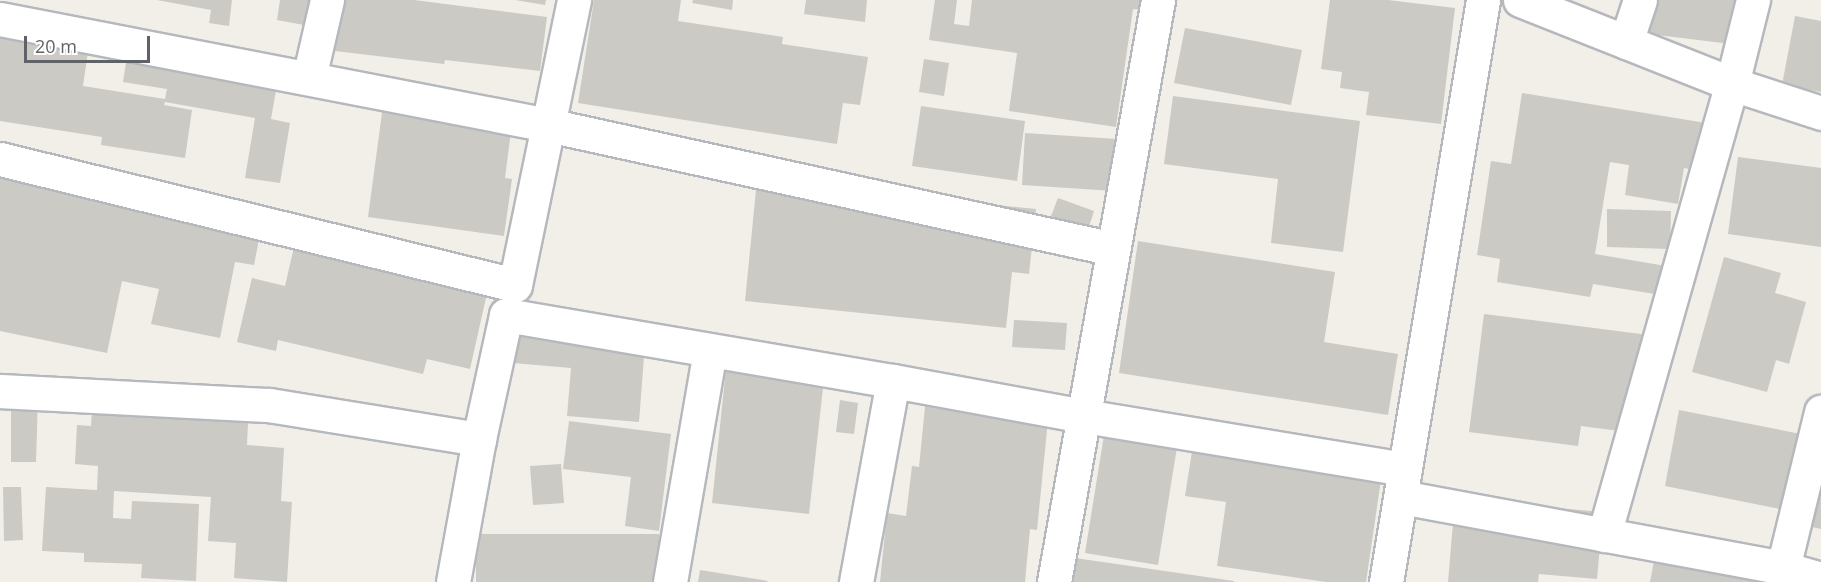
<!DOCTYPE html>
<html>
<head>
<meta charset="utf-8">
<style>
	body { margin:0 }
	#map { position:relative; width:1821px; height:582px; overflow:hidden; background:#f1efe8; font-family:"Open Sans",sans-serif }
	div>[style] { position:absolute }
	.building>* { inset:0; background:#cccac5 }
	.roads { filter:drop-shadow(2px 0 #b5b8bc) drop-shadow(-2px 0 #b5b8bc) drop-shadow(0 2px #b5b8bc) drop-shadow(0 -2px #b5b8bc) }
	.minor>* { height:33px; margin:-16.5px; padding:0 16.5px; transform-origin:16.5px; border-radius:16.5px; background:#fff }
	span { translate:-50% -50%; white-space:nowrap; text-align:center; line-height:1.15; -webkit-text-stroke:5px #fff; paint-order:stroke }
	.scale { position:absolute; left:24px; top:36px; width:126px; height:27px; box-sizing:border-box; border:3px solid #5f6368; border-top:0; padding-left:8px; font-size:18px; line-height:21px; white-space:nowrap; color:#5f6368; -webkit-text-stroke:4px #fff; paint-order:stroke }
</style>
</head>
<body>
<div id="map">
	<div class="building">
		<i style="clip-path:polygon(157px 0,232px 0,229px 26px,209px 23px,211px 10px)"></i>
		<i style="clip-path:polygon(280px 0,314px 0,309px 26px,277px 20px)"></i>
		<i style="clip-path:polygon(340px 0,414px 0,547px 17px,540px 71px,445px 60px,444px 64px,335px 51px)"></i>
		<i style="clip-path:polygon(515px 0,546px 0,545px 5px)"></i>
		<i style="clip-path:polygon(594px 0,681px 0,678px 21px,783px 37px,782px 44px,868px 57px,860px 105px,843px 103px,837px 144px,578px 103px)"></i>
		<i style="clip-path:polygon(693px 0,733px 0,732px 10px,692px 3px)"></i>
		<i style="clip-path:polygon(806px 0,867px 0,865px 22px,804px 14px)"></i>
		<i style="clip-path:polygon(935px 0,957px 0,954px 24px,969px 26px,972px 0,1150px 0,1149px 11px,1133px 9px,1116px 127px,1009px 111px,1017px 53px,929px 40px)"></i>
		<i style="clip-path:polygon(1330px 0,1388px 0,1455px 8px,1441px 124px,1366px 115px,1369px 92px,1340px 88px,1342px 72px,1321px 69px)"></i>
		<i style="clip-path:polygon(1653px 0,1736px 0,1731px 44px,1649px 34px)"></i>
		<i style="clip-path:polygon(1795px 16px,1821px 21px,1821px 92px,1782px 85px)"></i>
		<i style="clip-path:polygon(0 23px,90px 37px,83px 86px,165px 99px,167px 89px,123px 82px,128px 49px,279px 73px,271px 119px,290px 123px,280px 183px,245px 178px,255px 118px,165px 102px,164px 105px,192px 110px,185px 158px,101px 145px,102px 137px,0 121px)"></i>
		<i style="clip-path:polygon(1185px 28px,1302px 50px,1291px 105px,1174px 83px)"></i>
		<i style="clip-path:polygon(924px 59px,949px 63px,944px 96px,919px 92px)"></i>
		<i style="clip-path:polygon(1522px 93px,1706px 123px,1699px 171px,1684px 168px,1678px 204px,1625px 195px,1629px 165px,1610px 162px,1595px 254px,1666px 266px,1661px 295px,1593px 284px,1590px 297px,1497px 282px,1500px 259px,1477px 255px,1491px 161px,1511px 164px)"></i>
		<i style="clip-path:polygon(1173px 96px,1360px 121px,1343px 252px,1271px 243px,1278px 179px,1164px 164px)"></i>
		<i style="clip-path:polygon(384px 98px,513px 116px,505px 178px,512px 179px,504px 236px,368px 217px)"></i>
		<i style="clip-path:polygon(921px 106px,1025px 121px,1017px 181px,912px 166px)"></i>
		<i style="clip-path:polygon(1025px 133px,1117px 139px,1114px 191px,1022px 185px)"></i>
		<i style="clip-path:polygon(0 157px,263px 219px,254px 265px,235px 262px,220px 338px,151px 324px,159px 289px,122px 281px,107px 353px,0 331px)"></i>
		<i style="clip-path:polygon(1738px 157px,1821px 168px,1821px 247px,1728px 234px)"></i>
		<i style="clip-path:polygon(757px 180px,1036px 209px,1029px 274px,1012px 272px,1006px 328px,745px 301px)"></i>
		<i style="clip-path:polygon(1058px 198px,1094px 211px,1088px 230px,1051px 216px)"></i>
		<i style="clip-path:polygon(1607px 209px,1671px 211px,1670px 249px,1607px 247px)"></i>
		<i style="clip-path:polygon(297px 234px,490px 280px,470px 369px,427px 359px,423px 374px,278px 340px,276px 351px,237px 342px,252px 278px,285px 286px)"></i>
		<i style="clip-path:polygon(1138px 241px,1335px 272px,1324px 342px,1398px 354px,1388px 415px,1119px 373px)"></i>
		<i style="clip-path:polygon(1724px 257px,1781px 273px,1775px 293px,1806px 302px,1789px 364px,1776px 360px,1767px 392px,1692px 372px)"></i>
		<i style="clip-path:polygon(1484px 314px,1664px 337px,1627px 432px,1581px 426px,1578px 446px,1469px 432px)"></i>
		<i style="clip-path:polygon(517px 320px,646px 331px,639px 422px,567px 416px,571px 368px,513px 363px)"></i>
		<i style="clip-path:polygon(1014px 320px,1067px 323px,1065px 350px,1012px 347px)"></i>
		<i style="clip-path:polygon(727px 359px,825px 370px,809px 514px,712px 503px)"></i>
		<i style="clip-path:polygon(93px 392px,249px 402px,247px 445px,284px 448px,281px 501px,292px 502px,287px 582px,234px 578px,236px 543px,208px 541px,211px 497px,114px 491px,113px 518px,131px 519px,132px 501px,199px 504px,196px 581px,141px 578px,142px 564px,84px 562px,84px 553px,42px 551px,46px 487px,97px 490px,98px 466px,75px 464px,77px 425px,91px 426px)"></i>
		<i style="clip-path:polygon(11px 395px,38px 396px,36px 462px,11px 462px)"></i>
		<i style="clip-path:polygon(926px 397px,1049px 410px,1037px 530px,1030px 529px,1025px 582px,880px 582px,887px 513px,906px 516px,912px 466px,919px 467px)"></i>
		<i style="clip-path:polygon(840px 400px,858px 403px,854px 434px,836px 432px)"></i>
		<i style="clip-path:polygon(1679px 410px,1801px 434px,1805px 514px,1665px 486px)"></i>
		<i style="clip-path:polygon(569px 421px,671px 434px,659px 531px,625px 526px,631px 477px,563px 469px)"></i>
		<i style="clip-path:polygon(1105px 429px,1178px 441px,1158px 565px,1085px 553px)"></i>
		<i style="clip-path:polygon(1193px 445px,1382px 473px,1366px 582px,1326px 582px,1217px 566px,1226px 502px,1185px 496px)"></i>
		<i style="clip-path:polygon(561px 464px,564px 503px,533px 505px,530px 466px)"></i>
		<i style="clip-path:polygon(1821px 466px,1821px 529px,1807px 526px)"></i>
		<i style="clip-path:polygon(3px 487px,21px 487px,23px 540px,4px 541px)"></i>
		<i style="clip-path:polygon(1455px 499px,1603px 512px,1597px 579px,1539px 574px,1538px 582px,1448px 582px)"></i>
		<i style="clip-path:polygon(476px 534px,659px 534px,660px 582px,476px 582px)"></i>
		<i style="clip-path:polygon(1655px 555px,1801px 582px,1650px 582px)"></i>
		<i style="clip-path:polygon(1075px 558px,1234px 581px,1234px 582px,1071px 582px)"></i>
		<i style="clip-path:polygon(700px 570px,768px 581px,767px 582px,698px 582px)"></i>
	</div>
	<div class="roads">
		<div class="minor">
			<i style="left:1520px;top:0;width:228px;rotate:21.6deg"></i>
			<i style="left:1732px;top:84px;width:94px;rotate:18deg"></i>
			<i style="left:0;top:19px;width:558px;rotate:10.95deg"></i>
			<i style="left:548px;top:125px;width:579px;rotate:12.36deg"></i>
			<i style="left:1626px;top:42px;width:44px;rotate:-71.6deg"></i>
			<i style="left:309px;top:78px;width:80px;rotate:-77deg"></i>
			<i style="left:0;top:159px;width:530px;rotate:13.75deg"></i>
			<i style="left:515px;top:285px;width:291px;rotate:-78.3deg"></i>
			<i style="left:0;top:391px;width:269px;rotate:3deg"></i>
			<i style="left:269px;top:405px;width:213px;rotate:9.2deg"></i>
			<i style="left:1401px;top:497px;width:389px;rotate:10.5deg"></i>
			<i style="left:1783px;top:568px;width:40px;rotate:16deg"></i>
			<i style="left:1604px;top:535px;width:469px;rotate:-74.2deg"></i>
			<i style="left:1732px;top:84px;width:87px;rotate:-76deg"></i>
			<i style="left:1783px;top:568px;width:161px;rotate:-76.3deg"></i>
			<i style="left:453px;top:582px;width:145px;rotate:-79.7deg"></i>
			<i style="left:479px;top:439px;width:127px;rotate:-77.7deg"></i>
			<i style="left:506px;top:315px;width:393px;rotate:9.7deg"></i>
			<i style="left:670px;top:582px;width:235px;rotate:-80.2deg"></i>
			<i style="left:856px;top:582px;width:204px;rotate:-79.6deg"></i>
			<i style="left:893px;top:381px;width:194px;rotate:10.4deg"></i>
			<i style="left:1084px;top:416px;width:325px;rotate:9.4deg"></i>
			<i style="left:1054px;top:582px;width:591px;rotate:-79.87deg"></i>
			<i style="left:1386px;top:582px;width:590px;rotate:-80.54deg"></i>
		</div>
	</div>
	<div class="scale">20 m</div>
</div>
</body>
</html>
